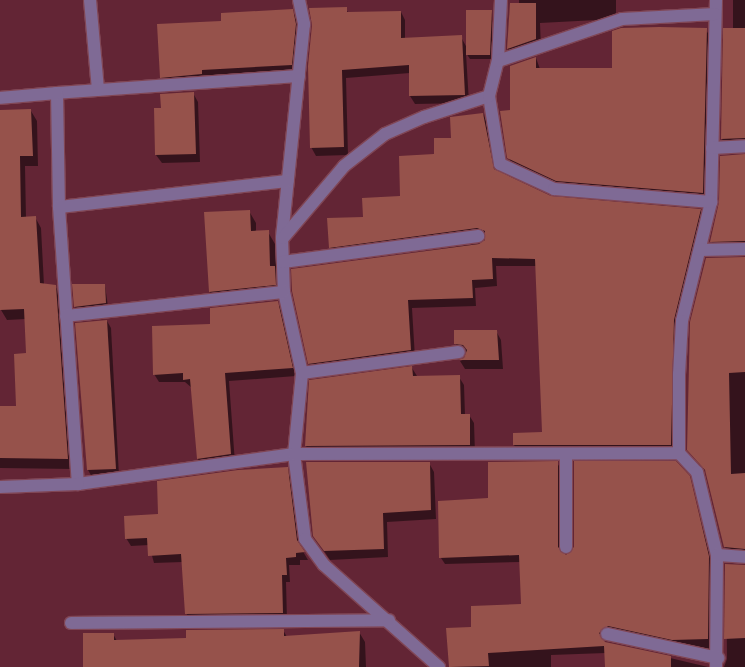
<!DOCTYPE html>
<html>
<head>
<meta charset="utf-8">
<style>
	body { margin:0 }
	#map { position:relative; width:745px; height:667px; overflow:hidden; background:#632535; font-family:Barlow,sans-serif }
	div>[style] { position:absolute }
	.shadow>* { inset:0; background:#0007 }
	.building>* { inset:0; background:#96524b }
	.roads { filter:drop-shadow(1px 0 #804655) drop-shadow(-1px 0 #804655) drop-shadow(0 1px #804655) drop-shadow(0 -1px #804655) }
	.minor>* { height:12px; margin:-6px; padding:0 6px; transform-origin:6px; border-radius:6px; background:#7f6a95 }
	span { translate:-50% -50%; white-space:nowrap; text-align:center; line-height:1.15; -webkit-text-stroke:4px #632535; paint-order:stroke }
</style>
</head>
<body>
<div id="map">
	<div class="shadow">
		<i style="clip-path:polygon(519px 0,616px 0,616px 19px,540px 23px,541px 48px,513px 58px,508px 49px,510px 10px,519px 4px)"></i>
		<i style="clip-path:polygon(733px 0,745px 0,745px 146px,726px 146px,722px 139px,725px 29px,733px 29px)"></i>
		<i style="clip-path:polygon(346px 9px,349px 14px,401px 12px,405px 20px,405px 39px,461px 37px,467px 48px,492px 11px,492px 59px,470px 59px,466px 53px,469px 103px,415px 104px,410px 96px,410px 73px,346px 78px,348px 155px,316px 156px,311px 147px)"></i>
		<i style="clip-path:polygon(292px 10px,298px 22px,298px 76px,167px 89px,161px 77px,222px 22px)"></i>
		<i style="clip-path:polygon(706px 30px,711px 38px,707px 201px,562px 189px,513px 166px,509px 158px,511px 111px,536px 58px,540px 69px,613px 70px)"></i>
		<i style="clip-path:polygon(193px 93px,198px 102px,200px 162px,162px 163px,156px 155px,162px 109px)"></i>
		<i style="clip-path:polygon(31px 111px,37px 121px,38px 166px,25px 166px,26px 218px,35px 217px,41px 228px,44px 285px,55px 286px,62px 297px,73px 469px,0 468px,0 407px,17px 407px,28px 354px,26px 319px,7px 320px,1px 310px,0 112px)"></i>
		<i style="clip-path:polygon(483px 114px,487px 122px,496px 172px,550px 198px,700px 210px,705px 218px,678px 329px,675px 452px,519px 453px,514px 445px,543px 433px,537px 266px,496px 266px,497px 286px,475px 288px,476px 306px,412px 308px,415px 358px,314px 371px,309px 364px,293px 270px,484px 243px,485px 237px,482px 235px,334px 255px,330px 247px,364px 218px,401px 197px,436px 155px)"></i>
		<i style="clip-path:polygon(745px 155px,745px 248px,715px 248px,711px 241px)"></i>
		<i style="clip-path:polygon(249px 211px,256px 223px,256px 232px,268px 232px,275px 244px,282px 297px,217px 304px,210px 292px)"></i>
		<i style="clip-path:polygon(745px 258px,745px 555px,729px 554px,725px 547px,707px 473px,688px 449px)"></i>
		<i style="clip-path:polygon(105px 285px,108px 307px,78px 311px,75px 307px)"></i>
		<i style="clip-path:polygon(277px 302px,282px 311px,296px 376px,229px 381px,235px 463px,203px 467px,198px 459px,192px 388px,185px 382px,159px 382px,154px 374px,212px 325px)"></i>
		<i style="clip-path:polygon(107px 321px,111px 328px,119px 476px,92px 477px,88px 470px)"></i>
		<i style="clip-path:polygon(496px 331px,501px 340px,503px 369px,465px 369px,460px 361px,465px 359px,467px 353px,461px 353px,456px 344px)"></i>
		<i style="clip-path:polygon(412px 368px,417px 376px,459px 377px,464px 385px,465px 415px,469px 415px,474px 423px,475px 453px,311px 454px,306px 446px)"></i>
		<i style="clip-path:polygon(429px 463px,434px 472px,436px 519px,387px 522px,388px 557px,330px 560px,314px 536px)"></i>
		<i style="clip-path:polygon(557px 463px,561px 469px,561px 552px,567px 557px,689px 477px,712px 564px,711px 654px,604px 636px,603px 642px,708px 667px,606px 667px,606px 653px,551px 655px,551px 667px,451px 667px,448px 630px,472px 628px,522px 606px,520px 562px,445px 564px,441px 558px,489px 499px)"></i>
		<i style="clip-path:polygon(287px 469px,291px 477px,301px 548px,308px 560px,300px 560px,300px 565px,289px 565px,290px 582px,286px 582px,287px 620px,191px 621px,186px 613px,183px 562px,154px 563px,149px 545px,131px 546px,126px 538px,159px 515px)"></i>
		<i style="clip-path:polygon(726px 565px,745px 566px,745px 667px,724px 667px,727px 659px)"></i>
		<i style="clip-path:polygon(283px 630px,287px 637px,359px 632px,365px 642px,366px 667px,85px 667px,113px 634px,117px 641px,188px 639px)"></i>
	</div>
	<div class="building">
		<i style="clip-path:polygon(510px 3px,536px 3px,536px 39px,507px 49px)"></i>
		<i style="clip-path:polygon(347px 7px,347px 12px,401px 11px,401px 38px,462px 35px,465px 95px,409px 96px,409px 65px,342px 70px,344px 147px,310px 148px,308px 66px,312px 25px,309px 8px)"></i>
		<i style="clip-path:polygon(293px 9px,296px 24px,292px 65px,202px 70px,202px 74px,160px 78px,157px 24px,221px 21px,221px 13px)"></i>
		<i style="clip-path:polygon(466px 10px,492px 10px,490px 55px,466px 55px)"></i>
		<i style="clip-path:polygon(659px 27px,707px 28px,703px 193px,556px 181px,507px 158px,500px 111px,510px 110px,510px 66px,536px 57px,536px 68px,612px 68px,612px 31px,621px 28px)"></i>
		<i style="clip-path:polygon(723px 28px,745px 28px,745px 138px,721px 139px)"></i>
		<i style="clip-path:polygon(194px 92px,196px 154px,155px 155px,154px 108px,161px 108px,160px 94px)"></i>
		<i style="clip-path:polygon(31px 109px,33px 156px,20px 156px,21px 217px,36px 216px,40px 283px,56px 285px,68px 459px,0 458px,0 406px,16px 406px,14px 354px,26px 353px,24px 309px,0 310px,0 110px)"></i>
		<i style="clip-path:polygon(483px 113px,494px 169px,551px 196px,701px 209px,674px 320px,671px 445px,513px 445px,513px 433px,542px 432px,535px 259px,492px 258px,493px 279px,472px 280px,473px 298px,408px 300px,411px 350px,308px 364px,292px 291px,291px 269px,479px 244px,485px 240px,485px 231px,477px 228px,329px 248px,327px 218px,363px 217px,362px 198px,400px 196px,399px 156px,434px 154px,434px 138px,451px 138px,450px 117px)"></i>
		<i style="clip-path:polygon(745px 154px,745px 241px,710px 242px,719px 202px,720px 156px)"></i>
		<i style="clip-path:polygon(250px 210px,251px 231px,269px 230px,270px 266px,275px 266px,276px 285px,209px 292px,204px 212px)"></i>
		<i style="clip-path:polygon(745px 257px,745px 372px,729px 373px,731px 474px,745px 473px,745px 549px,724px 547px,705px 470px,687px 450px,690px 322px,706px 258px)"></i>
		<i style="clip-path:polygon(72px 284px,105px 284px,106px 303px,74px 307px)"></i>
		<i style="clip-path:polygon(278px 301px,293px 368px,225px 373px,231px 454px,197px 459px,190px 379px,183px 380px,183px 373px,153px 375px,152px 326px,210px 324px,210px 308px)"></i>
		<i style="clip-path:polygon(107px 320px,116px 469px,87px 470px,75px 323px)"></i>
		<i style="clip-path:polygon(454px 330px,497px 330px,499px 360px,458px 360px,464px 358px,467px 350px,463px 345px,454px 344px)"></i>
		<i style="clip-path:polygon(412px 366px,413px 376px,460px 375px,461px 414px,470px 414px,470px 445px,305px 446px,309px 380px)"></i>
		<i style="clip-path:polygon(558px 461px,558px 547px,566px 555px,574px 547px,574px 461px,676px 461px,690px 476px,709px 556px,708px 639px,672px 640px,608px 626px,599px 633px,605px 642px,671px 656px,671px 667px,605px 667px,604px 646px,488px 653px,489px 666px,449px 667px,446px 628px,471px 627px,471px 606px,521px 604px,519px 555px,439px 558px,438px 501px,488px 498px,488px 462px)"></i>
		<i style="clip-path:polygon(306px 462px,430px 462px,431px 510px,383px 513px,384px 549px,324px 551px,313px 536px)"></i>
		<i style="clip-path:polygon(288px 467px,297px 540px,305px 552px,296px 553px,296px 557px,286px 558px,287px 575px,282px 575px,283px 613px,185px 614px,181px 554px,148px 556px,147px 538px,125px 539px,124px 516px,158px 514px,157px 481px,238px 470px)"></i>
		<i style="clip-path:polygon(725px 564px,745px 565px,745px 638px,724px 639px)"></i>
		<i style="clip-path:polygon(284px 629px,284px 636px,360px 631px,359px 667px,83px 667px,83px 633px,114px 633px,114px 640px,186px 638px,186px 630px)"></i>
	</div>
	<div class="roads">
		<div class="minor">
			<i style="left:90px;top:0;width:90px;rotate:84.9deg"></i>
			<i style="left:299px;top:0;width:25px;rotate:78deg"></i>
			<i style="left:304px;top:24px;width:215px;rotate:95.9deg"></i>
			<i style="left:282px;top:238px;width:54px;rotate:87.9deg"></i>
			<i style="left:284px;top:292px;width:83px;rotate:77.5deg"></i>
			<i style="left:302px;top:373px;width:81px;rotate:95.6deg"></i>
			<i style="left:294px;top:454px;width:86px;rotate:82.6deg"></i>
			<i style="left:305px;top:539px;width:32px;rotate:54deg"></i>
			<i style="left:324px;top:565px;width:154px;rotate:41.6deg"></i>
			<i style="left:716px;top:0;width:202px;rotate:91.4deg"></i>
			<i style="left:711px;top:202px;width:122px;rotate:103.7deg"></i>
			<i style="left:682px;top:321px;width:53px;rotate:93.2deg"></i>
			<i style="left:679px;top:374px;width:79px;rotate:90deg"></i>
			<i style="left:679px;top:453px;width:26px;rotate:47deg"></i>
			<i style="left:697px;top:472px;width:85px;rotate:76.5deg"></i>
			<i style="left:717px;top:555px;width:112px;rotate:90.5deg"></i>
			<i style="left:498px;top:61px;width:61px;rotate:-87.2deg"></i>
			<i style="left:299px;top:76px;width:243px;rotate:176deg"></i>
			<i style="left:57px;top:93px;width:114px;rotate:89deg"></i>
			<i style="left:59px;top:207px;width:278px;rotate:86.1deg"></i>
			<i style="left:78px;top:484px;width:218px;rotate:-7.9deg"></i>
			<i style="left:294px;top:454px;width:385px;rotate:-0.1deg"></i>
			<i style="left:489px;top:96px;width:69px;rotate:80.8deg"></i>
			<i style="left:500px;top:164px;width:60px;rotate:24.8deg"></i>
			<i style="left:554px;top:189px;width:158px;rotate:4.7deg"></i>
			<i style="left:0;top:98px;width:57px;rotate:-5deg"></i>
			<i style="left:712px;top:148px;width:33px;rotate:-3deg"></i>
			<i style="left:59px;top:207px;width:230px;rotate:-6.5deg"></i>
			<i style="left:283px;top:238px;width:94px;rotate:-49.7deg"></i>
			<i style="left:344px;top:166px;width:52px;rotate:-38deg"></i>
			<i style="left:385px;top:134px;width:43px;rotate:-23.6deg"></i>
			<i style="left:424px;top:117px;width:68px;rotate:-17.9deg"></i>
			<i style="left:489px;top:96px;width:36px;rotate:-76deg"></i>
			<i style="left:498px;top:61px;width:131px;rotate:-18.7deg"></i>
			<i style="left:622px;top:19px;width:93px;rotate:-3.1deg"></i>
			<i style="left:700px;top:250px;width:45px;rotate:-1.3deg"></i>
			<i style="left:283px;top:262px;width:197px;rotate:-7.6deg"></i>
			<i style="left:66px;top:316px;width:219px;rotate:-6.3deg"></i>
			<i style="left:302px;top:373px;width:158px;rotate:-7.6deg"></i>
			<i style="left:566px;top:455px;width:92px;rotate:90deg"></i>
			<i style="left:0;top:487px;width:78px;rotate:-2.2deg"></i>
			<i style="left:717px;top:555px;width:28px;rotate:4deg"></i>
			<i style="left:71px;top:623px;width:318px;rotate:-0.5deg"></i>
			<i style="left:607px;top:634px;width:114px;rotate:12.2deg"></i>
		</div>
	</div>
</div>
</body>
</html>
